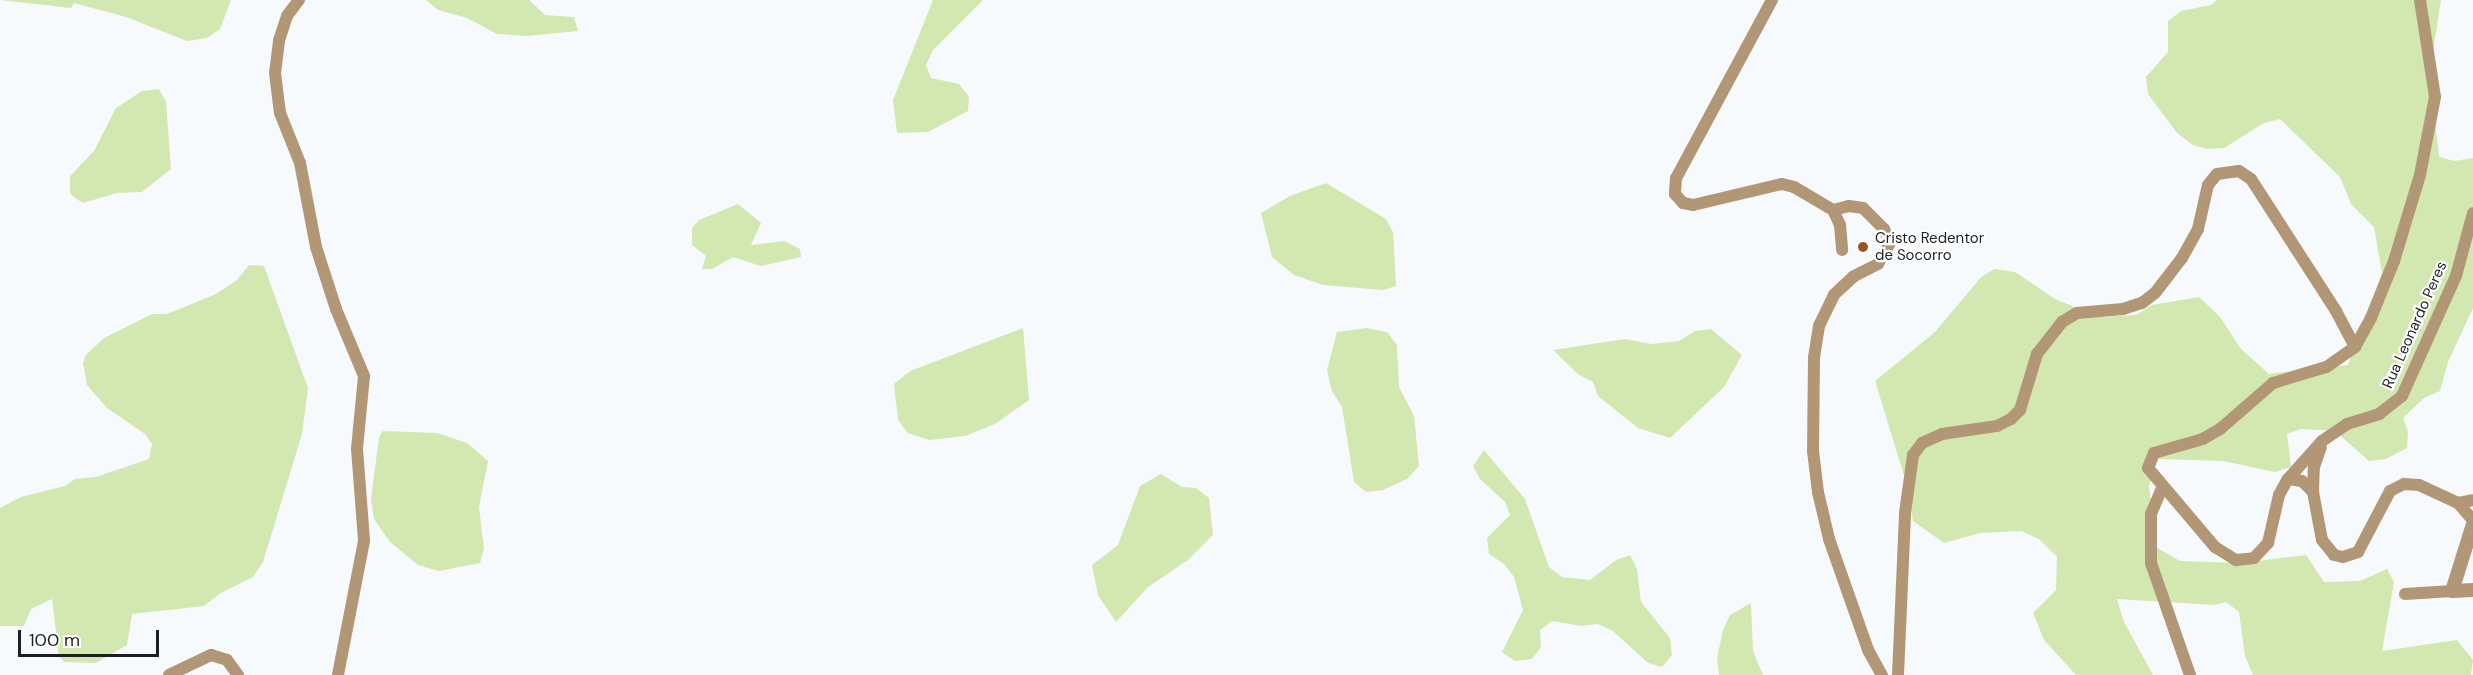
<!DOCTYPE html>
<html>
<head>
<meta charset="utf-8">
<style>
	body { margin:0 }
	#map { position:relative; width:2473px; height:675px; overflow:hidden; background:#f7fafd; font-family:"DM Sans",sans-serif }
	div>[style] { position:absolute }
	.green>* { inset:0; background:#d3e7b1 }
	.minor>* { height:12px; margin:-6px; padding:0 6px; transform-origin:6px; border-radius:6px; background:#b29776 }
	.tertiary>* { height:14px; margin:-7px; padding:0 7px; transform-origin:7px; border-radius:7px; background:#b29776 }
	.dots>* { width:16px; height:16px; translate:-50% -50%; box-sizing:border-box; border:3px solid #fff; border-radius:50% }
	span { translate:-50% -50%; white-space:nowrap; text-align:center; line-height:1.15; -webkit-text-stroke:4.5px #fff; paint-order:stroke }
	.poi-label { font-size:15px; color:#1e1f20 }
	.left { translate:0 -50%; text-align:left }
	.street-label { font-size:15px; color:#1e1f20 }
	.scale { position:absolute; left:18px; top:630px; width:141px; height:27px; box-sizing:border-box; border:3px solid #1e1f20; border-top:0; padding-left:8px; font-size:18px; line-height:21px; white-space:nowrap; color:#1e1f20; -webkit-text-stroke:4px #fff; paint-order:stroke }
</style>
</head>
<body>
<div id="map">
	<div class="green">
		<i style="clip-path:polygon(0 0,231px 0,220px 29px,207px 38px,187px 41px,126px 17px,74px 3px,71px 8px)"></i>
		<i style="clip-path:polygon(426px 0,529px 0,545px 15px,574px 17px,578px 31px,528px 36px,497px 34px,467px 18px,438px 10px)"></i>
		<i style="clip-path:polygon(933px 0,983px 0,933px 50px,926px 65px,931px 78px,959px 84px,969px 97px,968px 111px,928px 132px,897px 133px,893px 100px)"></i>
		<i style="clip-path:polygon(2217px 0,2441px 0,2430px 71px,2439px 157px,2454px 161px,2473px 158px,2473px 308px,2448px 362px,2440px 391px,2424px 398px,2403px 418px,2408px 431px,2407px 448px,2386px 459px,2369px 461px,2335px 431px,2301px 429px,2287px 434px,2291px 467px,2275px 472px,2223px 461px,2158px 459px,2149px 486px,2153px 522px,2147px 542px,2180px 561px,2240px 563px,2306px 555px,2324px 582px,2360px 581px,2387px 569px,2394px 582px,2382px 651px,2457px 640px,2473px 660px,2471px 675px,2253px 675px,2245px 656px,2239px 612px,2226px 602px,2214px 605px,2117px 599px,2124px 622px,2153px 675px,2076px 675px,2044px 640px,2033px 613px,2056px 590px,2057px 557px,2040px 540px,2022px 531px,1980px 533px,1944px 543px,1913px 521px,1906px 482px,1875px 381px,1935px 332px,1982px 276px,1995px 269px,2015px 272px,2055px 299px,2099px 317px,2136px 315px,2152px 305px,2199px 297px,2220px 317px,2241px 349px,2269px 374px,2348px 365px,2382px 273px,2374px 227px,2351px 204px,2340px 177px,2280px 119px,2264px 123px,2224px 148px,2207px 149px,2193px 145px,2177px 133px,2148px 94px,2146px 77px,2168px 52px,2168px 21px,2181px 11px,2211px 5px)"></i>
		<i style="clip-path:polygon(159px 89px,166px 102px,171px 169px,142px 192px,117px 193px,83px 203px,75px 198px,70px 193px,70px 176px,94px 151px,116px 108px,142px 91px)"></i>
		<i style="clip-path:polygon(1326px 183px,1386px 219px,1393px 232px,1396px 286px,1383px 290px,1323px 285px,1294px 275px,1272px 257px,1261px 213px,1290px 196px)"></i>
		<i style="clip-path:polygon(738px 204px,761px 223px,751px 245px,784px 241px,800px 249px,801px 257px,761px 266px,733px 257px,712px 269px,702px 269px,706px 256px,692px 245px,692px 228px,699px 220px)"></i>
		<i style="clip-path:polygon(249px 265px,264px 266px,308px 388px,302px 434px,263px 562px,253px 577px,219px 594px,204px 606px,132px 614px,127px 645px,96px 663px,64px 662px,59px 656px,52px 599px,31px 609px,24px 626px,0 626px,0 508px,21px 497px,65px 486px,75px 479px,96px 477px,149px 459px,152px 444px,145px 434px,107px 408px,87px 385px,83px 363px,86px 355px,104px 338px,152px 314px,167px 314px,216px 294px,237px 280px)"></i>
		<i style="clip-path:polygon(1023px 328px,1029px 400px,995px 424px,965px 436px,929px 440px,908px 433px,898px 420px,894px 384px,910px 371px)"></i>
		<i style="clip-path:polygon(1367px 328px,1387px 332px,1397px 345px,1399px 387px,1414px 416px,1419px 466px,1407px 479px,1383px 490px,1366px 492px,1354px 482px,1342px 407px,1332px 391px,1327px 370px,1337px 332px)"></i>
		<i style="clip-path:polygon(1711px 329px,1742px 355px,1724px 387px,1670px 438px,1638px 428px,1598px 396px,1593px 382px,1579px 375px,1553px 350px,1625px 339px,1651px 344px,1679px 341px,1695px 331px)"></i>
		<i style="clip-path:polygon(383px 431px,437px 433px,467px 443px,488px 461px,479px 507px,484px 549px,480px 563px,439px 571px,418px 565px,390px 542px,374px 519px,371px 499px,379px 437px)"></i>
		<i style="clip-path:polygon(1484px 450px,1525px 499px,1549px 567px,1562px 577px,1590px 580px,1616px 560px,1630px 555px,1637px 569px,1641px 602px,1670px 638px,1672px 655px,1662px 667px,1648px 663px,1613px 631px,1598px 624px,1581px 626px,1552px 621px,1540px 630px,1541px 647px,1532px 659px,1515px 661px,1502px 652px,1523px 610px,1514px 577px,1504px 564px,1489px 554px,1487px 538px,1510px 515px,1505px 502px,1480px 479px,1473px 466px)"></i>
		<i style="clip-path:polygon(1161px 474px,1182px 487px,1196px 488px,1209px 498px,1213px 535px,1188px 560px,1148px 587px,1116px 622px,1098px 595px,1092px 565px,1118px 545px,1140px 486px)"></i>
		<i style="clip-path:polygon(1751px 603px,1753px 651px,1763px 675px,1719px 675px,1717px 658px,1723px 630px,1730px 615px)"></i>
	</div>
	<div class="minor">
		<i style="left:299px;top:0;width:20px;rotate:127deg"></i>
		<i style="left:287px;top:16px;width:26px;rotate:108deg"></i>
		<i style="left:279px;top:41px;width:32px;rotate:97deg"></i>
		<i style="left:275px;top:73px;width:40px;rotate:82.9deg"></i>
		<i style="left:280px;top:113px;width:54px;rotate:68.2deg"></i>
		<i style="left:300px;top:163px;width:86px;rotate:79.2deg"></i>
		<i style="left:316px;top:247px;width:65px;rotate:72.1deg"></i>
		<i style="left:336px;top:309px;width:73px;rotate:67.3deg"></i>
		<i style="left:364px;top:376px;width:73px;rotate:95.5deg"></i>
		<i style="left:357px;top:449px;width:92px;rotate:85.6deg"></i>
		<i style="left:364px;top:541px;width:136px;rotate:101deg"></i>
		<i style="left:1772px;top:0;width:202px;rotate:118.3deg"></i>
		<i style="left:1676px;top:178px;width:16px;rotate:94deg"></i>
		<i style="left:1675px;top:194px;width:12px;rotate:48deg"></i>
		<i style="left:1683px;top:203px;width:10px;rotate:11deg"></i>
		<i style="left:1693px;top:205px;width:91px;rotate:-13.3deg"></i>
		<i style="left:1782px;top:184px;width:12px;rotate:14deg"></i>
		<i style="left:1794px;top:187px;width:45px;rotate:30.5deg"></i>
		<i style="left:1833px;top:210px;width:17px;rotate:65deg"></i>
		<i style="left:1840px;top:225px;width:25px;rotate:85deg"></i>
		<i style="left:2420px;top:0;width:98px;rotate:81.2deg"></i>
		<i style="left:2435px;top:97px;width:79px;rotate:100.9deg"></i>
		<i style="left:2420px;top:175px;width:90px;rotate:106.8deg"></i>
		<i style="left:2394px;top:261px;width:61px;rotate:112deg"></i>
		<i style="left:2371px;top:318px;width:33px;rotate:119deg"></i>
		<i style="left:2355px;top:347px;width:35px;rotate:145deg"></i>
		<i style="left:2326px;top:367px;width:55px;rotate:163.2deg"></i>
		<i style="left:2273px;top:383px;width:70px;rotate:139deg"></i>
		<i style="left:2220px;top:429px;width:20px;rotate:150deg"></i>
		<i style="left:2203px;top:439px;width:51px;rotate:164.1deg"></i>
		<i style="left:2154px;top:453px;width:16px;rotate:112deg"></i>
		<i style="left:2148px;top:468px;width:104px;rotate:49.7deg"></i>
		<i style="left:2215px;top:547px;width:25px;rotate:32deg"></i>
		<i style="left:2236px;top:560px;width:18px;rotate:-6deg"></i>
		<i style="left:2254px;top:558px;width:21px;rotate:-47deg"></i>
		<i style="left:2268px;top:543px;width:49px;rotate:-77.1deg"></i>
		<i style="left:2279px;top:495px;width:18px;rotate:-61deg"></i>
		<i style="left:2288px;top:479px;width:14px;rotate:8deg"></i>
		<i style="left:2302px;top:481px;width:16px;rotate:45deg"></i>
		<i style="left:2313px;top:492px;width:49px;rotate:79.4deg"></i>
		<i style="left:2322px;top:540px;width:19px;rotate:51deg"></i>
		<i style="left:2334px;top:555px;width:9px;rotate:13deg"></i>
		<i style="left:2343px;top:557px;width:16px;rotate:-18deg"></i>
		<i style="left:2358px;top:552px;width:69px;rotate:-62.3deg"></i>
		<i style="left:2390px;top:491px;width:16px;rotate:-27deg"></i>
		<i style="left:2404px;top:484px;width:15px;rotate:4deg"></i>
		<i style="left:2419px;top:485px;width:43px;rotate:24.8deg"></i>
		<i style="left:2458px;top:503px;width:23px;rotate:49deg"></i>
		<i style="left:1833px;top:210px;width:16px;rotate:-14deg"></i>
		<i style="left:1849px;top:206px;width:14px;rotate:8deg"></i>
		<i style="left:1863px;top:208px;width:30px;rotate:45deg"></i>
		<i style="left:1884px;top:229px;width:15px;rotate:67deg"></i>
		<i style="left:1890px;top:243px;width:24px;rotate:120deg"></i>
		<i style="left:1878px;top:264px;width:28px;rotate:153deg"></i>
		<i style="left:1853px;top:277px;width:26px;rotate:137deg"></i>
		<i style="left:1834px;top:295px;width:34px;rotate:116deg"></i>
		<i style="left:1819px;top:326px;width:31px;rotate:99deg"></i>
		<i style="left:1814px;top:357px;width:94px;rotate:90.6deg"></i>
		<i style="left:1813px;top:451px;width:41px;rotate:83deg"></i>
		<i style="left:1818px;top:492px;width:48px;rotate:76.8deg"></i>
		<i style="left:1829px;top:539px;width:118px;rotate:70.6deg"></i>
		<i style="left:1868px;top:650px;width:29px;rotate:61deg"></i>
		<i style="left:2288px;top:479px;width:51px;rotate:-48.2deg"></i>
		<i style="left:2322px;top:441px;width:30px;rotate:-34deg"></i>
		<i style="left:2347px;top:424px;width:34px;rotate:-17deg"></i>
		<i style="left:2379px;top:414px;width:29px;rotate:-38deg"></i>
		<i style="left:2402px;top:396px;width:132px;rotate:-65.8deg"></i>
		<i style="left:2456px;top:276px;width:65px;rotate:-74.9deg"></i>
		<i style="left:2162px;top:488px;width:28px;rotate:113deg"></i>
		<i style="left:2151px;top:514px;width:49px;rotate:90deg"></i>
		<i style="left:2151px;top:563px;width:119px;rotate:70.8deg"></i>
		<i style="left:2313px;top:491px;width:24px;rotate:-88deg"></i>
		<i style="left:2314px;top:467px;width:21px;rotate:-71deg"></i>
		<i style="left:2458px;top:503px;width:15px;rotate:-11deg"></i>
		<i style="left:2405px;top:594px;width:47px;rotate:-3.7deg"></i>
		<i style="left:169px;top:675px;width:47px;rotate:-25.5deg"></i>
		<i style="left:211px;top:655px;width:17px;rotate:17deg"></i>
		<i style="left:227px;top:660px;width:19px;rotate:54deg"></i>
		<i style="left:1898px;top:675px;width:162px;rotate:-87.5deg"></i>
		<i style="left:1905px;top:513px;width:59px;rotate:-82.1deg"></i>
		<i style="left:1913px;top:455px;width:15px;rotate:-53deg"></i>
		<i style="left:1922px;top:443px;width:22px;rotate:-24deg"></i>
		<i style="left:1942px;top:434px;width:56px;rotate:-8.3deg"></i>
		<i style="left:1997px;top:426px;width:16px;rotate:-27deg"></i>
		<i style="left:2011px;top:419px;width:13px;rotate:-45deg"></i>
		<i style="left:2020px;top:410px;width:59px;rotate:-73.1deg"></i>
		<i style="left:2037px;top:354px;width:41px;rotate:-52deg"></i>
		<i style="left:2062px;top:322px;width:17px;rotate:-31deg"></i>
		<i style="left:2077px;top:313px;width:46px;rotate:-5deg"></i>
		<i style="left:2123px;top:309px;width:20px;rotate:-18deg"></i>
		<i style="left:2142px;top:303px;width:16px;rotate:-38deg"></i>
		<i style="left:2155px;top:293px;width:44px;rotate:-52.4deg"></i>
		<i style="left:2182px;top:258px;width:33px;rotate:-61deg"></i>
		<i style="left:2198px;top:229px;width:45px;rotate:-77.2deg"></i>
		<i style="left:2208px;top:185px;width:14px;rotate:-51deg"></i>
		<i style="left:2217px;top:174px;width:22px;rotate:-8deg"></i>
		<i style="left:2239px;top:171px;width:14px;rotate:34deg"></i>
		<i style="left:2251px;top:179px;width:157px;rotate:57.2deg"></i>
		<i style="left:2336px;top:311px;width:41px;rotate:62.2deg"></i>
	</div>
	<div class="tertiary">
		<i style="left:2473px;top:524px;width:70px;rotate:107.4deg"></i>
		<i style="left:2452px;top:591px;width:21px;rotate:-3deg"></i>
	</div>
	<div class="dots">
		<i style="left:1863px;top:247px;background:#985428"></i>
	</div>
	<div class="poi-label">
		<span class="left" style="left:1875px;top:247px">Cristo Redentor<br>de Socorro</span>
	</div>
	<div class="street-label">
		<span style="left:2415px;top:325px;rotate:-66deg">Rua Leonardo Peres</span>
	</div>
	<div class="scale">100 m</div>
</div>
</body>
</html>
